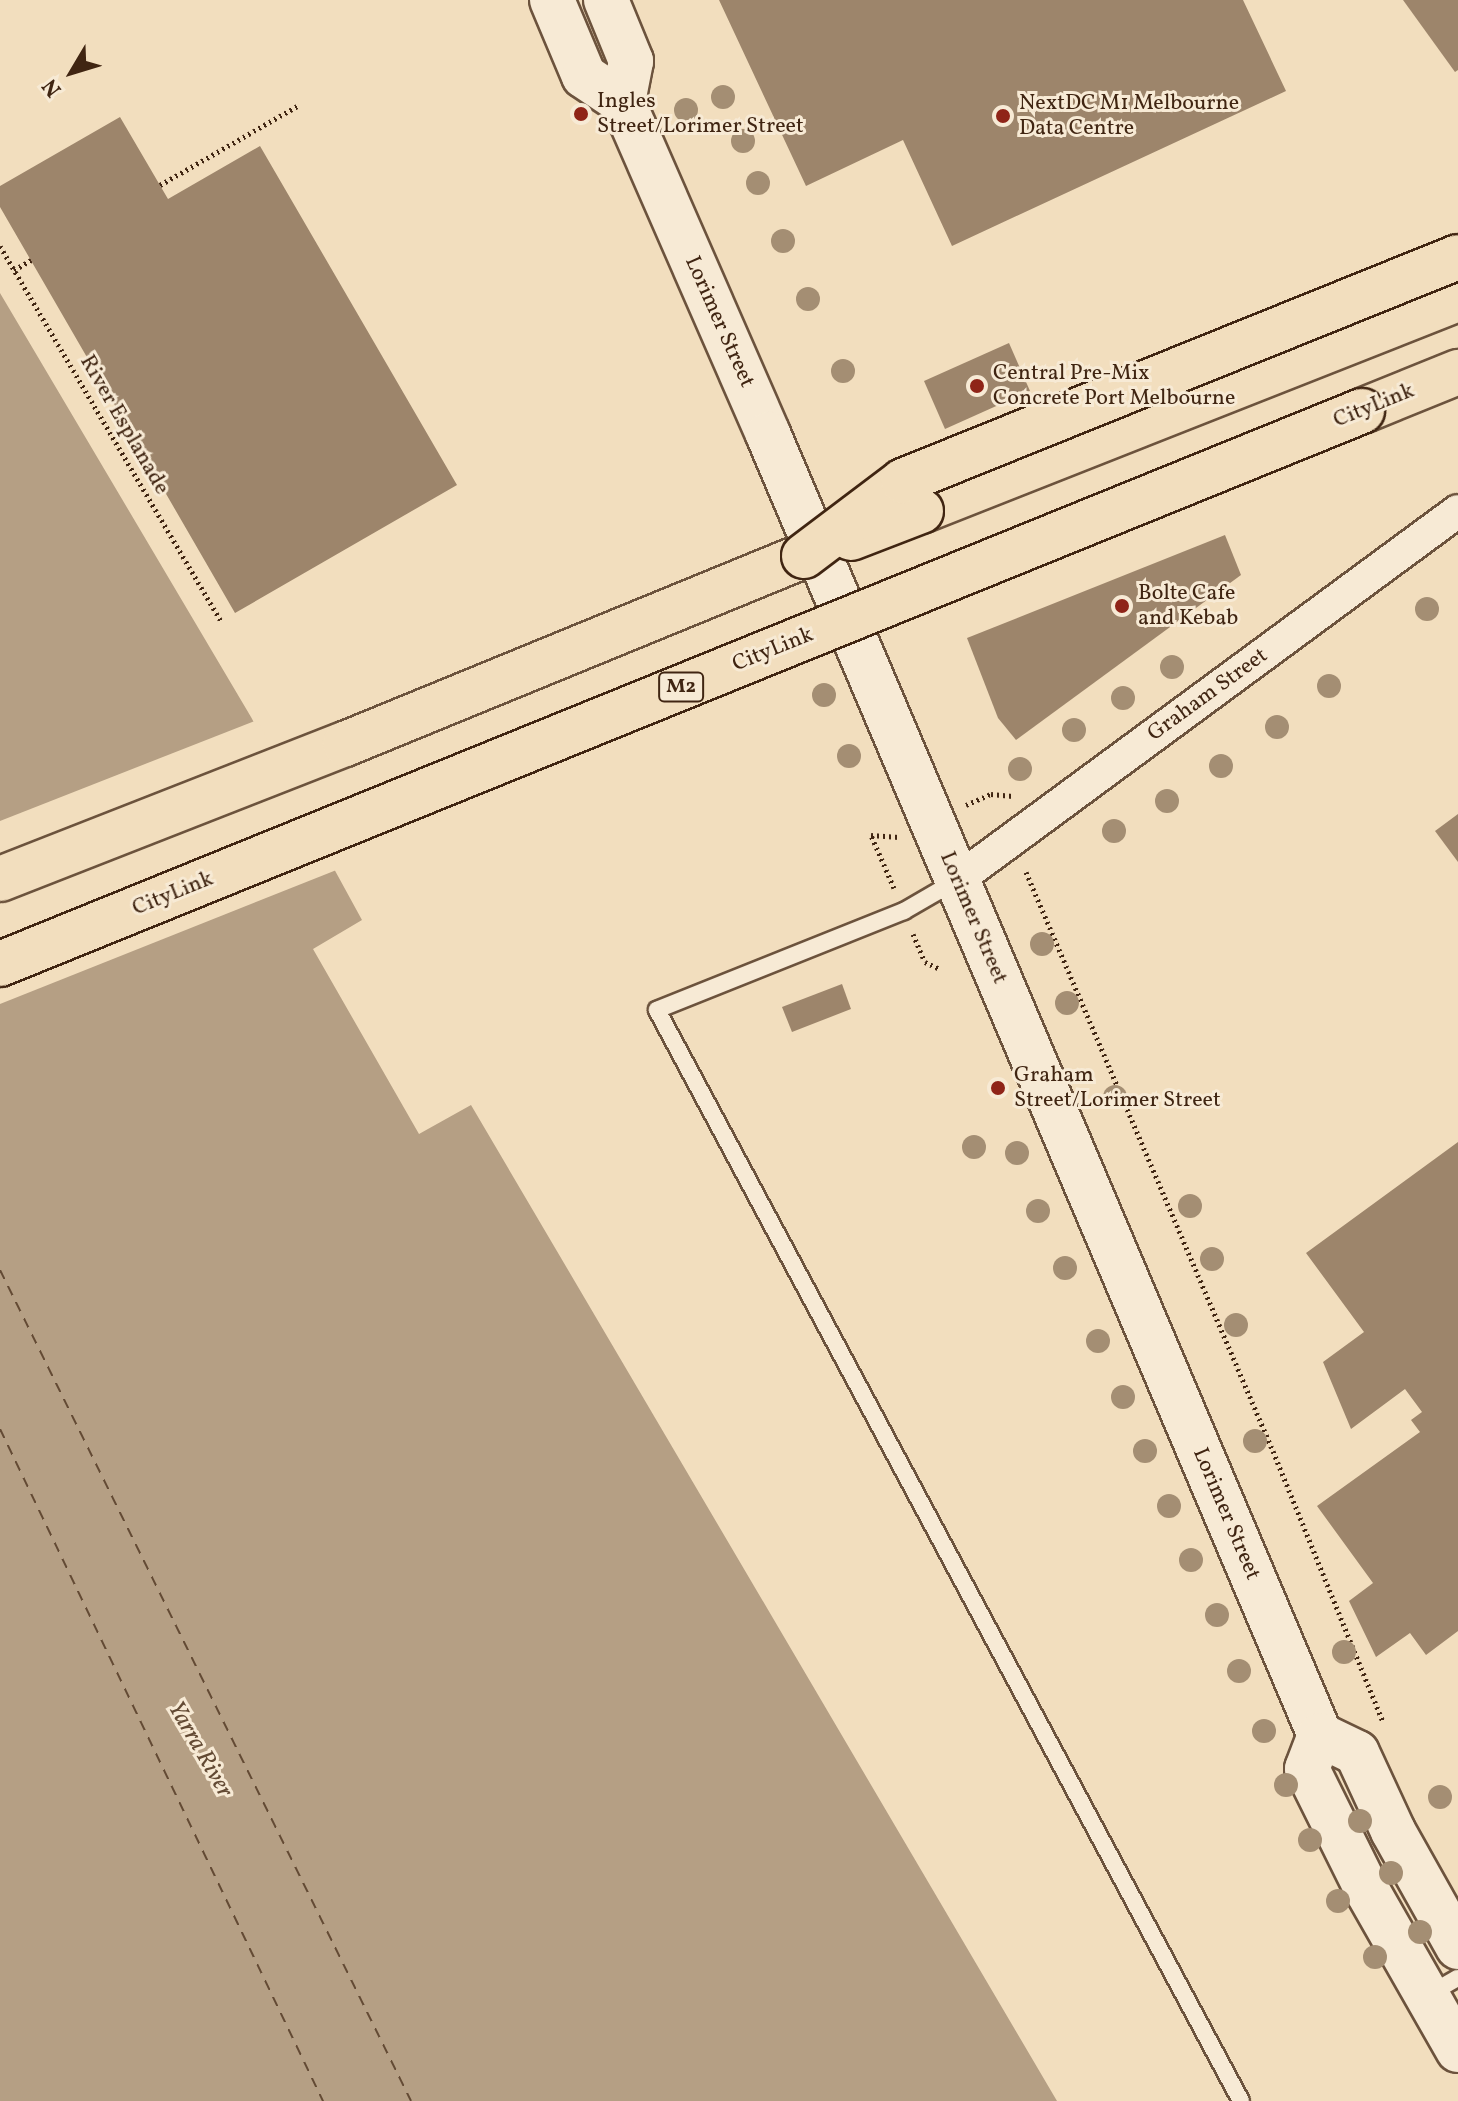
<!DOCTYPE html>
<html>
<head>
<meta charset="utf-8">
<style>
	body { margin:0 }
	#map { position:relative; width:1458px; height:2101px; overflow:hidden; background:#f2debe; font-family:Vollkorn,serif }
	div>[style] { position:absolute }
	.water>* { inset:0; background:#b59f84 }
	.pier>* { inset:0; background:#f2debe }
	.ferry>* { height:2px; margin-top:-1px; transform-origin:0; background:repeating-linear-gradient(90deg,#634a34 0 10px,transparent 0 18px) }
	.building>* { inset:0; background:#9d856b }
	.path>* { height:5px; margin-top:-2.5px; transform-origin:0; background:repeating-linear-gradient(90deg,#402512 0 2px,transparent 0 6px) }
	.roads { filter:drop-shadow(2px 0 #6c533d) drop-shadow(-2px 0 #6c533d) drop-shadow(0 2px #6c533d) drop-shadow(0 -2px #6c533d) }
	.service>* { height:16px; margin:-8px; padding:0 8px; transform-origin:8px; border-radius:8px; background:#f7ead5 }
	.minor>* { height:32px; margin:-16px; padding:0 16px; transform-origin:16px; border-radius:16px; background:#f7ead5 }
	.secondary>* { height:44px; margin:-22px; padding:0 22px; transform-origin:22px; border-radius:22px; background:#f7ead5 }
	.motorway>* { height:44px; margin:-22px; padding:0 22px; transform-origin:22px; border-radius:22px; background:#f2debe }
	.bridges { filter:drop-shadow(2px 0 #402512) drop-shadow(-2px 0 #402512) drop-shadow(0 2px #402512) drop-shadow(0 -2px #402512) }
	.motorway-bridge>* { height:44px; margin:-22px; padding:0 22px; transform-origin:22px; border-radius:22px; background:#f2debe }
	.trees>* { width:24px; height:24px; margin:-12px; border-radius:50%; background:#a48e73 }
	.dots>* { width:22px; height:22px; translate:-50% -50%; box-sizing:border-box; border:4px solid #f7ead5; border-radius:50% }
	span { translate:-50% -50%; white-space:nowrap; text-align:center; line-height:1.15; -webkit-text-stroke:6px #f7ead5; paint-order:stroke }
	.shield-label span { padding:2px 6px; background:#f7ead5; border:2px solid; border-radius:6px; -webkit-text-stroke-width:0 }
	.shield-label { font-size:20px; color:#402512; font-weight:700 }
	.poi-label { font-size:22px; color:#402512 }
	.left { translate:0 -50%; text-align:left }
	.street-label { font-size:22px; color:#402512 }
	.water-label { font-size:24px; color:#634a34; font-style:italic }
	.north { position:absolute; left:32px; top:32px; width:80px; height:80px; -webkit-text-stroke:6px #f7ead5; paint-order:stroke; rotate:232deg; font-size:22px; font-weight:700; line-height:32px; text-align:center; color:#402512 }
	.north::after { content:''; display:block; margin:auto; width:28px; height:36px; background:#402512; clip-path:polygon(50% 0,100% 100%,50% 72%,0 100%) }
</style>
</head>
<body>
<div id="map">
	<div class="water">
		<i style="clip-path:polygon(0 293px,251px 717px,362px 920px,313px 949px,419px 1134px,471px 1105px,1057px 2101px,0 2101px)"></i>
	</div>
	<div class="pier">
		<i style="clip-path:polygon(257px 720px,339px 869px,0 1004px,0 821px)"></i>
	</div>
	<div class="ferry">
		<i style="left:0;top:1270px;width:927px;rotate:63.68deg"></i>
		<i style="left:0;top:1429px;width:746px;rotate:64.33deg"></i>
	</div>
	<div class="building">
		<i style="clip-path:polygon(719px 0,1243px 0,1286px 91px,952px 246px,903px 140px,806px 186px)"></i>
		<i style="clip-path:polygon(1403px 0,1458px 0,1458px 70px,1455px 72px)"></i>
		<i style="clip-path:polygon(120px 117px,168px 199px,260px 146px,457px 485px,235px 613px,0 207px,0 186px)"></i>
		<i style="clip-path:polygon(1009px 343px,1030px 391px,945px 429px,924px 381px)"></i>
		<i style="clip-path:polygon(1225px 535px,1241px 575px,1016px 740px,998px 718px,967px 638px)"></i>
		<i style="clip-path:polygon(1458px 814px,1458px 862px,1435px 831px)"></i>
		<i style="clip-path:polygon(842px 984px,851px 1009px,792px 1032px,782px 1007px)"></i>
		<i style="clip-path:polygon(1458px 1142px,1458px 1631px,1426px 1655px,1410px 1633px,1376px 1657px,1349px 1601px,1373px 1583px,1317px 1506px,1420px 1432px,1411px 1420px,1422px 1412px,1405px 1389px,1351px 1429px,1323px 1362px,1364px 1332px,1306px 1253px)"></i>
	</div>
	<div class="path">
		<i style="left:160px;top:185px;width:160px;rotate:-29.9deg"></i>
		<i style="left:0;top:246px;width:435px;rotate:59.5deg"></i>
		<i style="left:14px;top:270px;width:20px;rotate:-30deg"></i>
		<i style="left:966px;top:805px;width:27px;rotate:-24deg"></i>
		<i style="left:991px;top:794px;width:22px;rotate:5deg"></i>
		<i style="left:1026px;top:872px;width:629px;rotate:66.9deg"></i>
		<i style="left:1273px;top:1451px;width:292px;rotate:67.9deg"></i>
		<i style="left:894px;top:888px;width:58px;rotate:-113.5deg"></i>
		<i style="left:871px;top:835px;width:28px;rotate:4deg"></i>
		<i style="left:913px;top:934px;width:30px;rotate:67deg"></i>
		<i style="left:925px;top:962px;width:17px;rotate:25deg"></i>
	</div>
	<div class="roads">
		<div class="service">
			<i style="left:954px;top:882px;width:58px;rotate:149.9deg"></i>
			<i style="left:904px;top:911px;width:266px;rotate:158.2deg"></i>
			<i style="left:657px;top:1010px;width:1237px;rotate:61.84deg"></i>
			<i style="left:1428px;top:1995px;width:34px;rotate:-30deg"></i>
		</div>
		<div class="minor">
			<i style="left:957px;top:880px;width:622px;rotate:-36.37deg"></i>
		</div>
		<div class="secondary">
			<i style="left:552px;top:0;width:82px;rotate:67.2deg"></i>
			<i style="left:584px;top:76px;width:47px;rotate:33.7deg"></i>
			<i style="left:623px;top:102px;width:362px;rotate:66.4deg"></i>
			<i style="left:768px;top:434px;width:1413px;rotate:67.01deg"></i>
			<i style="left:1320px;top:1735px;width:41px;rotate:25.9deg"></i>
			<i style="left:1357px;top:1753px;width:86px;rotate:65.2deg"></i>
			<i style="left:1393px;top:1831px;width:133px;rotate:60.7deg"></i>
			<i style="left:606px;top:0;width:66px;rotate:67.7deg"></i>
			<i style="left:631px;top:61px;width:42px;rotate:101deg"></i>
			<i style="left:1320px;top:1735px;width:36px;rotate:111deg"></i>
			<i style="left:1307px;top:1769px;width:137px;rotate:63.6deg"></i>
			<i style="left:1368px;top:1892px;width:182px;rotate:60.3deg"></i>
		</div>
		<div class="motorway">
			<i style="left:1362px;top:411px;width:104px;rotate:-22.1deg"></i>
			<i style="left:921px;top:511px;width:577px;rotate:-21.54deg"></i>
			<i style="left:0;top:879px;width:370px;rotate:-21.4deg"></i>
			<i style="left:345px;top:744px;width:496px;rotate:-22.3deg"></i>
		</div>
	</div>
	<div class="bridges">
		<div class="motorway-bridge">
			<i style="left:851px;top:538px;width:75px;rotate:-21.1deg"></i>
			<i style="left:804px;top:556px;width:124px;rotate:-37.1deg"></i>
			<i style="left:903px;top:481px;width:598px;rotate:-21.98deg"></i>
			<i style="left:0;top:964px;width:1470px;rotate:-22.1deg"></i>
		</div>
	</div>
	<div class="trees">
		<i style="left:723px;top:97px"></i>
		<i style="left:686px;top:110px"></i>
		<i style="left:743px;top:141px"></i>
		<i style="left:758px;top:183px"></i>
		<i style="left:783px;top:241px"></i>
		<i style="left:808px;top:299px"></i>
		<i style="left:843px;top:371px"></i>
		<i style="left:1427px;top:609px"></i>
		<i style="left:1172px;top:667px"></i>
		<i style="left:1329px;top:686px"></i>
		<i style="left:824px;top:695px"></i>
		<i style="left:1123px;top:698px"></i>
		<i style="left:1277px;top:727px"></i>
		<i style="left:1074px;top:730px"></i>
		<i style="left:849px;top:756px"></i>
		<i style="left:1221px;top:766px"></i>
		<i style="left:1020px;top:769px"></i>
		<i style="left:1167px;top:801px"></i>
		<i style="left:1114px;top:831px"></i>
		<i style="left:1042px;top:944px"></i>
		<i style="left:1067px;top:1003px"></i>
		<i style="left:1115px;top:1097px"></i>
		<i style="left:974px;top:1147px"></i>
		<i style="left:1017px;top:1153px"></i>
		<i style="left:1190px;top:1206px"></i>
		<i style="left:1038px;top:1211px"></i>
		<i style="left:1212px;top:1259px"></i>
		<i style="left:1065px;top:1268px"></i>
		<i style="left:1236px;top:1325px"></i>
		<i style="left:1098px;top:1341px"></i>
		<i style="left:1123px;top:1397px"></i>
		<i style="left:1255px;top:1441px"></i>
		<i style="left:1145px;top:1451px"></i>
		<i style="left:1169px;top:1506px"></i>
		<i style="left:1191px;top:1560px"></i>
		<i style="left:1217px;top:1615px"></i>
		<i style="left:1344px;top:1652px"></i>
		<i style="left:1239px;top:1671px"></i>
		<i style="left:1264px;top:1731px"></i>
		<i style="left:1286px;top:1785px"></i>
		<i style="left:1440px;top:1797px"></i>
		<i style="left:1360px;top:1821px"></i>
		<i style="left:1310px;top:1840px"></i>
		<i style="left:1391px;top:1873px"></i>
		<i style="left:1338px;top:1901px"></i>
		<i style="left:1420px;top:1932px"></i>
		<i style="left:1375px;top:1957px"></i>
	</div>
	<div class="dots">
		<i style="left:581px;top:114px;background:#8f2418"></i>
		<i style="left:1003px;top:116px;background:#8f2418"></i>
		<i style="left:977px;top:386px;background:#8f2418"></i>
		<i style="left:1122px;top:606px;background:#8f2418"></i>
		<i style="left:998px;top:1088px;background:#8f2418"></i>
	</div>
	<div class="shield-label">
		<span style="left:681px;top:687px">M2</span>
	</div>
	<div class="poi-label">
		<span class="left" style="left:597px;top:114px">Ingles<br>Street/Lorimer Street</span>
		<span class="left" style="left:1019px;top:116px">NextDC M1 Melbourne<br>Data Centre</span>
		<span class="left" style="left:993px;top:386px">Central Pre-Mix<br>Concrete Port Melbourne</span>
		<span class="left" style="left:1138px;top:606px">Bolte Cafe<br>and Kebab</span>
		<span class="left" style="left:1014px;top:1088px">Graham<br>Street/Lorimer Street</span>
	</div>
	<div class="street-label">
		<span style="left:719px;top:322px;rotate:66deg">Lorimer Street</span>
		<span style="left:1374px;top:406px;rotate:-22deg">CityLink</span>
		<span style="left:124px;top:425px;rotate:60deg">River Esplanade</span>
		<span style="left:773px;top:650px;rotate:-22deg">CityLink</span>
		<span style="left:1208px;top:695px;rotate:-36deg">Graham Street</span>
		<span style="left:173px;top:894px;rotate:-22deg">CityLink</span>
		<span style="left:973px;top:918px;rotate:67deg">Lorimer Street</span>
		<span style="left:1226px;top:1514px;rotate:67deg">Lorimer Street</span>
	</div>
	<div class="water-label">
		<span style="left:199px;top:1750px;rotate:60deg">Yarra River</span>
	</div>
	<div class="north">N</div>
</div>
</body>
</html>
